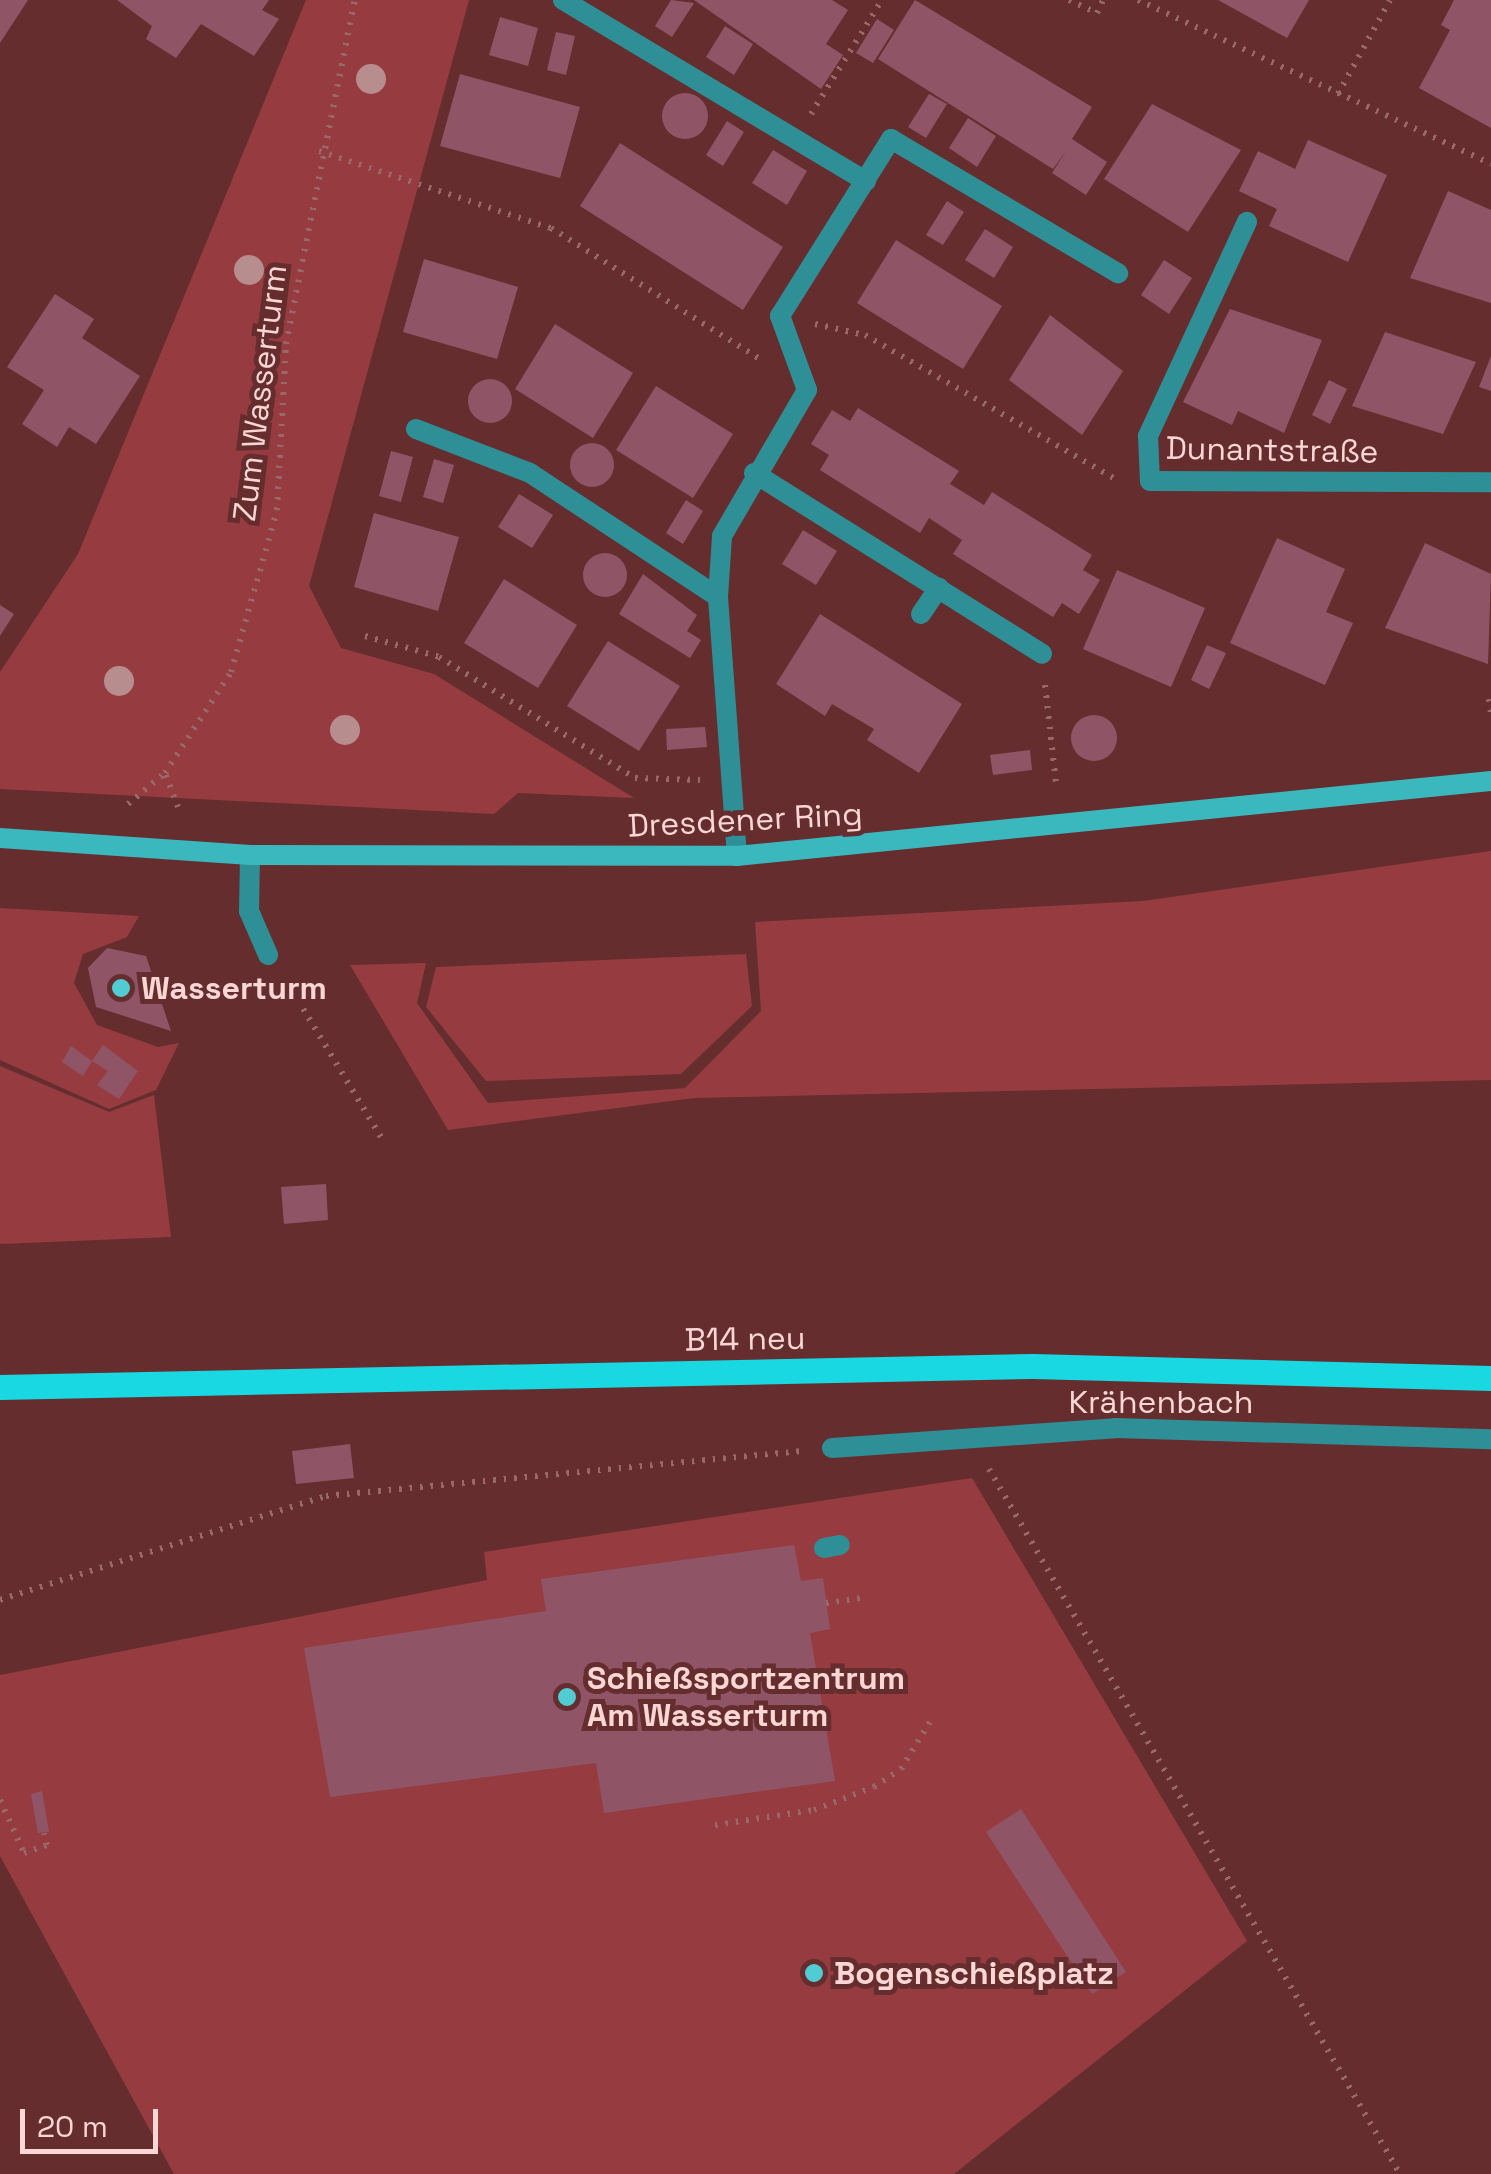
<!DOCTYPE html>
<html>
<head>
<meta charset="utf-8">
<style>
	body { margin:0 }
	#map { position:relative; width:1491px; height:2174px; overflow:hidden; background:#652d2e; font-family:"Space Grotesk",sans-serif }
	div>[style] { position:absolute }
	.green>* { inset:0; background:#963c40 }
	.building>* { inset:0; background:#8f5567 }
	.round { border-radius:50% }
	.path>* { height:6px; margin-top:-3px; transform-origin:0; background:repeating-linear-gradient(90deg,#996868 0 2.5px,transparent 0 10.5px) }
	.lane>* { height:20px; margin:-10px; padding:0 10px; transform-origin:10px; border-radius:10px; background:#2e9096 }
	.street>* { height:20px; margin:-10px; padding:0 10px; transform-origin:10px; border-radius:10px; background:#2e9096 }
	.secondary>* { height:20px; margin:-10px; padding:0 10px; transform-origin:10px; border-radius:10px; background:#3ab8be }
	.primary>* { height:25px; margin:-12.5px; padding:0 12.5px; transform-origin:12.5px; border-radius:12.5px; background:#19d8e1 }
	.trees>* { width:30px; height:30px; margin:-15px; border-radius:50%; background:#b78d8d }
	.dots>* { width:28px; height:28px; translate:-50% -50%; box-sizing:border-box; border:5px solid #652d2e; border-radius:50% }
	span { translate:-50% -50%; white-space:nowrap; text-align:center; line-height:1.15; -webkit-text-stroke:10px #652d2e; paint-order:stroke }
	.street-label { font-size:32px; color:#fad6d5 }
	.poi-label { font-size:32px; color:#fad6d5; font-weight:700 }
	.left { translate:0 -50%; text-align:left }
	.scale { position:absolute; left:20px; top:2109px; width:138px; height:45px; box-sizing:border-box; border:5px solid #fad6d5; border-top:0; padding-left:12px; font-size:30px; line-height:35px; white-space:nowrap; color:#fad6d5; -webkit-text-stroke:8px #652d2e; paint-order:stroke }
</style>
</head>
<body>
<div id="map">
	<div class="green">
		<i style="clip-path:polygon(306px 0,469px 0,309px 586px,341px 648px,434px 674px,634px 798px,518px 793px,494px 814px,0 789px,0 672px,78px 554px)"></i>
		<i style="clip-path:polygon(1491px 851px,1491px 1080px,694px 1098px,448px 1130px,350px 965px,426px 963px,417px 1003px,488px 1103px,685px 1088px,761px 1011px,755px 922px,1143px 901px)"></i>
		<i style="clip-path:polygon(0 908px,139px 916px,127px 937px,83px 954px,74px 983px,97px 1025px,158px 1047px,179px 1043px,156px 1090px,109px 1109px,0 1060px)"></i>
		<i style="clip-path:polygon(746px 954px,752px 1006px,681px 1074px,486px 1081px,426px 1007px,436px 967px)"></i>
		<i style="clip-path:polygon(0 1066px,109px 1112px,154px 1095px,171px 1237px,0 1244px)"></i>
		<i style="clip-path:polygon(972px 1478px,1247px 1941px,954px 2174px,174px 2174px,0 1856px,0 1675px,487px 1580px,484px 1552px)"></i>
	</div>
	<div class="building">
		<i style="clip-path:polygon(0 0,28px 0,0 43px)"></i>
		<i style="clip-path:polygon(117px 0,269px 0,262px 10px,279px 19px,254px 56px,201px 24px,176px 58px,146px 39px,152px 26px)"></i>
		<i style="clip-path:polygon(671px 0,694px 3px,672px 37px,655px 26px)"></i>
		<i style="clip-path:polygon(694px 0,832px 0,848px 10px,826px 44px,843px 55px,821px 89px)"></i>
		<i style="clip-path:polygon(915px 0,1092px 107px,1072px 139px,1107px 162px,1086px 195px,1052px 173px,1066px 151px,1053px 169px,878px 59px)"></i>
		<i style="clip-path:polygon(1218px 0,1309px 0,1287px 38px)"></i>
		<i style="clip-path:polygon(1454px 0,1491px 0,1491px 128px,1419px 88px,1450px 30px,1441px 25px)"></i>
		<i style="clip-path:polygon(500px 17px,538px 28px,528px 66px,489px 55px)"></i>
		<i style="clip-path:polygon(877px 19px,894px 30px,873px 63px,856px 53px)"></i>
		<i style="clip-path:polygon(725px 26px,753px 44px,734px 75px,706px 57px)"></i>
		<i style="clip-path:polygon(556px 32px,575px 36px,566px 75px,547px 70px)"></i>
		<i style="clip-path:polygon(460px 74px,580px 107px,560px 178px,440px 146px)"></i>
		<i class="round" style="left:662px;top:93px;width:46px;height:46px"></i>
		<i style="clip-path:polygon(929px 94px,947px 104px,926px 138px,908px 127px)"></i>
		<i style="clip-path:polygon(1152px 104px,1241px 150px,1188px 232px,1104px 179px)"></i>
		<i style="clip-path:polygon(968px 118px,996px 136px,977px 167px,949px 148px)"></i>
		<i style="clip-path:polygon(727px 121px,744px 132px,723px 166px,706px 155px)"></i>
		<i style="clip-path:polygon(1308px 140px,1387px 175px,1348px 262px,1269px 226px,1277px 209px,1239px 191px,1258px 151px,1295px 169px)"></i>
		<i style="clip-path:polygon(620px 143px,783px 247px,743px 310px,580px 206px)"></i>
		<i style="clip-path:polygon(773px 150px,807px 171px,787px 205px,752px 183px)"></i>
		<i style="clip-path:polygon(1448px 191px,1491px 210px,1491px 303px,1410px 278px)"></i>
		<i style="clip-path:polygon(947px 201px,964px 212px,943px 245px,926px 235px)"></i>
		<i style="clip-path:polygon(985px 229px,1013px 247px,994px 278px,965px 260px)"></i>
		<i style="clip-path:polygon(896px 240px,1002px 306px,963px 369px,857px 303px)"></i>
		<i style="clip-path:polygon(424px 259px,518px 287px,497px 359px,403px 332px)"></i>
		<i style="clip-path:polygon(1164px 260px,1192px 278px,1169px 314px,1141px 295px)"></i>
		<i style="clip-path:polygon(55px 294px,94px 319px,82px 338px,140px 376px,96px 444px,69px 427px,57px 447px,22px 424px,44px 390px,7px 367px)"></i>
		<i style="clip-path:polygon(1230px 309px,1322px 340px,1284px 433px,1238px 411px,1232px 425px,1183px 402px)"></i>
		<i style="clip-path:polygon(1050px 315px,1123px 371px,1082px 435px,1009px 380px)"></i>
		<i style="clip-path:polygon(555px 324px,633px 373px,593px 438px,515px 389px)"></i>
		<i style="clip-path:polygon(1385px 332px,1476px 362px,1443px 434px,1352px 406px)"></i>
		<i style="clip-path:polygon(1491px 356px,1491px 391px,1479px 387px)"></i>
		<i class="round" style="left:468px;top:379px;width:44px;height:44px"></i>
		<i style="clip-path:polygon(1329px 380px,1347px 389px,1330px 424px,1312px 415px)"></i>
		<i style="clip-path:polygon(656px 386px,733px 434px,693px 498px,616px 450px)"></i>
		<i style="clip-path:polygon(858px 408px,959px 471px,950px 484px,984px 505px,992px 492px,1092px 555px,1083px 570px,1100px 580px,1079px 614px,1062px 603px,1053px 617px,953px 554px,962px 540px,929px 518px,920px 533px,820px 470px,829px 455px,811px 444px,832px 410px,850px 421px)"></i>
		<i class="round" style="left:570px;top:443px;width:44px;height:44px"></i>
		<i style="clip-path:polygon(391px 451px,413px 457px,401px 502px,379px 496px)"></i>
		<i style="clip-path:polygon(434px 459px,454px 465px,443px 503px,423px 497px)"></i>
		<i style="clip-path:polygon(519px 494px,553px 515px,532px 548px,498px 527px)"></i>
		<i style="clip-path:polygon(686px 500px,703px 511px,683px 544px,666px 533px)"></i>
		<i style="clip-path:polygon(374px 513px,459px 537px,438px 611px,354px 587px)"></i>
		<i style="clip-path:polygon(803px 530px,837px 551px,816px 585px,782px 564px)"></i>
		<i style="clip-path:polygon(1277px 538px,1345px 569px,1326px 612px,1353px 623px,1325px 685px,1230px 643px)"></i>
		<i style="clip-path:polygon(1425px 543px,1491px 574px,1488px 664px,1385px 628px)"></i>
		<i class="round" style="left:583px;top:553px;width:44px;height:44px"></i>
		<i style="clip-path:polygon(1117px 570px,1205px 608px,1171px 687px,1083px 649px)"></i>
		<i style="clip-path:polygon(643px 574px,697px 615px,687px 631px,701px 640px,690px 658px,619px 614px)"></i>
		<i style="clip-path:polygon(504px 579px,577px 625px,538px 688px,464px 643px)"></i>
		<i style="clip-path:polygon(0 605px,14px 614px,0 636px)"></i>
		<i style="clip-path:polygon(820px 614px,962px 704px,919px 773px,867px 740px,874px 729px,832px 704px,825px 716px,776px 684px)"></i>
		<i style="clip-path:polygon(608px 641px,680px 686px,639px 751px,567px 706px)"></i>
		<i style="clip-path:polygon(1207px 645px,1226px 653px,1209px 689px,1191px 680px)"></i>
		<i class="round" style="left:1071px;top:715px;width:46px;height:46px"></i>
		<i style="clip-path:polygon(705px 727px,707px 747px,667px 750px,666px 729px)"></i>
		<i style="clip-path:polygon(1030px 750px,1032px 770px,993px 775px,990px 755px)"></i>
		<i style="clip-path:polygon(107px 948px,146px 956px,171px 1031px,96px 1007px,88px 968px)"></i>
		<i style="clip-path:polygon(103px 1045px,138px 1071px,119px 1099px,97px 1085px,108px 1071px,92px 1061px)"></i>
		<i style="clip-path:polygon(71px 1046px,92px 1061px,83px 1076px,62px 1062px)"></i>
		<i style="clip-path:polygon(326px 1184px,328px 1220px,284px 1224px,281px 1187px)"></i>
		<i style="clip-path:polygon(350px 1444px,354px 1478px,296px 1484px,292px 1451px)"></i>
		<i style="clip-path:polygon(794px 1545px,801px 1581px,823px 1578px,830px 1629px,810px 1633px,835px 1781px,604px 1813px,596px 1763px,330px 1797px,304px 1648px,546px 1611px,541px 1579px)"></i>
		<i style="clip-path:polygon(42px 1791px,49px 1832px,38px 1833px,31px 1794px)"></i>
		<i style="clip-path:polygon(1021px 1809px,1126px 1972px,1092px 1994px,986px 1832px)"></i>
	</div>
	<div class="path">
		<i style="left:1069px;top:0;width:31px;rotate:25deg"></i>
		<i style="left:1097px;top:13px;width:14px;rotate:-65deg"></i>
		<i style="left:1138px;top:0;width:389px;rotate:24.9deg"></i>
		<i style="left:1338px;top:94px;width:107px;rotate:-61deg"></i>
		<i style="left:811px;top:114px;width:134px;rotate:-58.1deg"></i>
		<i style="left:319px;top:151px;width:244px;rotate:18.4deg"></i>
		<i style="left:551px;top:228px;width:247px;rotate:32.1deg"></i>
		<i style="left:815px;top:324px;width:51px;rotate:12.4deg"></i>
		<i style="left:865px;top:335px;width:291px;rotate:29.9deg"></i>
		<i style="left:365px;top:636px;width:77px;rotate:15.8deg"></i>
		<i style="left:439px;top:657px;width:230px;rotate:31.7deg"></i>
		<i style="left:635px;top:778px;width:65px;rotate:1.8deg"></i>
		<i style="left:1045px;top:685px;width:99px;rotate:83.6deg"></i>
		<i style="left:1489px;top:699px;width:14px;rotate:82deg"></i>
		<i style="left:128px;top:804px;width:48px;rotate:-40deg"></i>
		<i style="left:178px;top:807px;width:36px;rotate:-111deg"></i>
		<i style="left:165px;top:773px;width:121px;rotate:-56.8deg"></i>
		<i style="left:231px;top:672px;width:168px;rotate:-74.1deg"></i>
		<i style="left:277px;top:510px;width:166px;rotate:-86.9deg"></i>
		<i style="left:286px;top:344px;width:351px;rotate:-78.7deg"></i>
		<i style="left:287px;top:982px;width:184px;rotate:58.8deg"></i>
		<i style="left:989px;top:1469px;width:816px;rotate:59.76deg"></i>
		<i style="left:0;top:1600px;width:342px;rotate:-17.7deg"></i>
		<i style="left:326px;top:1496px;width:476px;rotate:-5.4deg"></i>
		<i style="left:826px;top:1603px;width:35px;rotate:-8deg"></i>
		<i style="left:0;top:1800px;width:58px;rotate:65.6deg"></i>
		<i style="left:24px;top:1853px;width:24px;rotate:-19deg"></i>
		<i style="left:47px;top:1845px;width:12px;rotate:-104deg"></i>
		<i style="left:715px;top:1825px;width:100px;rotate:-8.6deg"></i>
		<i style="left:814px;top:1810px;width:64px;rotate:-21deg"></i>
		<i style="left:874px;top:1787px;width:32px;rotate:-34deg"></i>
		<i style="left:901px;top:1769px;width:63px;rotate:-58.6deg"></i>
	</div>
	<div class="lane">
		<i style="left:1150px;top:481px;width:45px;rotate:-92.5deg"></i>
		<i style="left:1148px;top:436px;width:236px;rotate:-65.2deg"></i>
		<i style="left:921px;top:614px;width:32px;rotate:-56deg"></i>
		<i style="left:832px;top:1448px;width:284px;rotate:-4deg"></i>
		<i style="left:1115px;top:1428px;width:376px;rotate:1.7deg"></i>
		<i style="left:824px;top:1548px;width:16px;rotate:-11deg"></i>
	</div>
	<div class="street">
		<i style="left:563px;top:0;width:353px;rotate:30.9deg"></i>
		<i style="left:416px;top:429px;width:122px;rotate:21.1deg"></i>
		<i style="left:530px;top:473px;width:225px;rotate:33.4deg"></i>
		<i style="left:754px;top:473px;width:340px;rotate:32.1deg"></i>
		<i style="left:1150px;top:481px;width:341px;rotate:0.2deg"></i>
		<i style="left:250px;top:855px;width:56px;rotate:91deg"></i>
		<i style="left:249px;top:911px;width:48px;rotate:66.6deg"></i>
		<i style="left:737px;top:856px;width:260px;rotate:-94.2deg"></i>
		<i style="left:718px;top:597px;width:61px;rotate:-86.2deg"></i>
		<i style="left:722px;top:536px;width:169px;rotate:-59.8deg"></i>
		<i style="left:807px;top:390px;width:79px;rotate:-110deg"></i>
		<i style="left:780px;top:316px;width:209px;rotate:-57.9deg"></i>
		<i style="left:891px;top:139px;width:264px;rotate:30.6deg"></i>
	</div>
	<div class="secondary">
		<i style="left:0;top:838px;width:251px;rotate:3.9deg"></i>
		<i style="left:250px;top:855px;width:487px;rotate:0.1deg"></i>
		<i style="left:737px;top:856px;width:758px;rotate:-5.68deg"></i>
	</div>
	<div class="primary">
		<i style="left:0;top:1387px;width:1032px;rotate:-1.17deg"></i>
		<i style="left:1032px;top:1366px;width:459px;rotate:1.5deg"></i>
	</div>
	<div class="trees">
		<i style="left:371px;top:79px"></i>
		<i style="left:249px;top:270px"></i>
		<i style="left:119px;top:681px"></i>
		<i style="left:345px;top:730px"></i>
	</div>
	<div class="dots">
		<i style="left:121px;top:988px;background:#51ccd3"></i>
		<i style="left:567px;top:1697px;background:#51ccd3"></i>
		<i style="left:814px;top:1973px;background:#51ccd3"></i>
	</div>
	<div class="street-label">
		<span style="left:260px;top:393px;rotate:-83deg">Zum Wasserturm</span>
		<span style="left:1272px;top:450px;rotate:1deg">Dunantstraße</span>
		<span style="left:745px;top:820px;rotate:-3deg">Dresdener Ring</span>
		<span style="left:745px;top:1339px;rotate:-1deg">B14 neu</span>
		<span style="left:1161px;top:1402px">Krähenbach</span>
	</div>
	<div class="poi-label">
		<span class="left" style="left:141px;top:988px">Wasserturm</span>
		<span class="left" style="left:587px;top:1697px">Schießsportzentrum<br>Am Wasserturm</span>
		<span class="left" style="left:834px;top:1973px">Bogenschießplatz</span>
	</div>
	<div class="scale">20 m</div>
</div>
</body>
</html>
